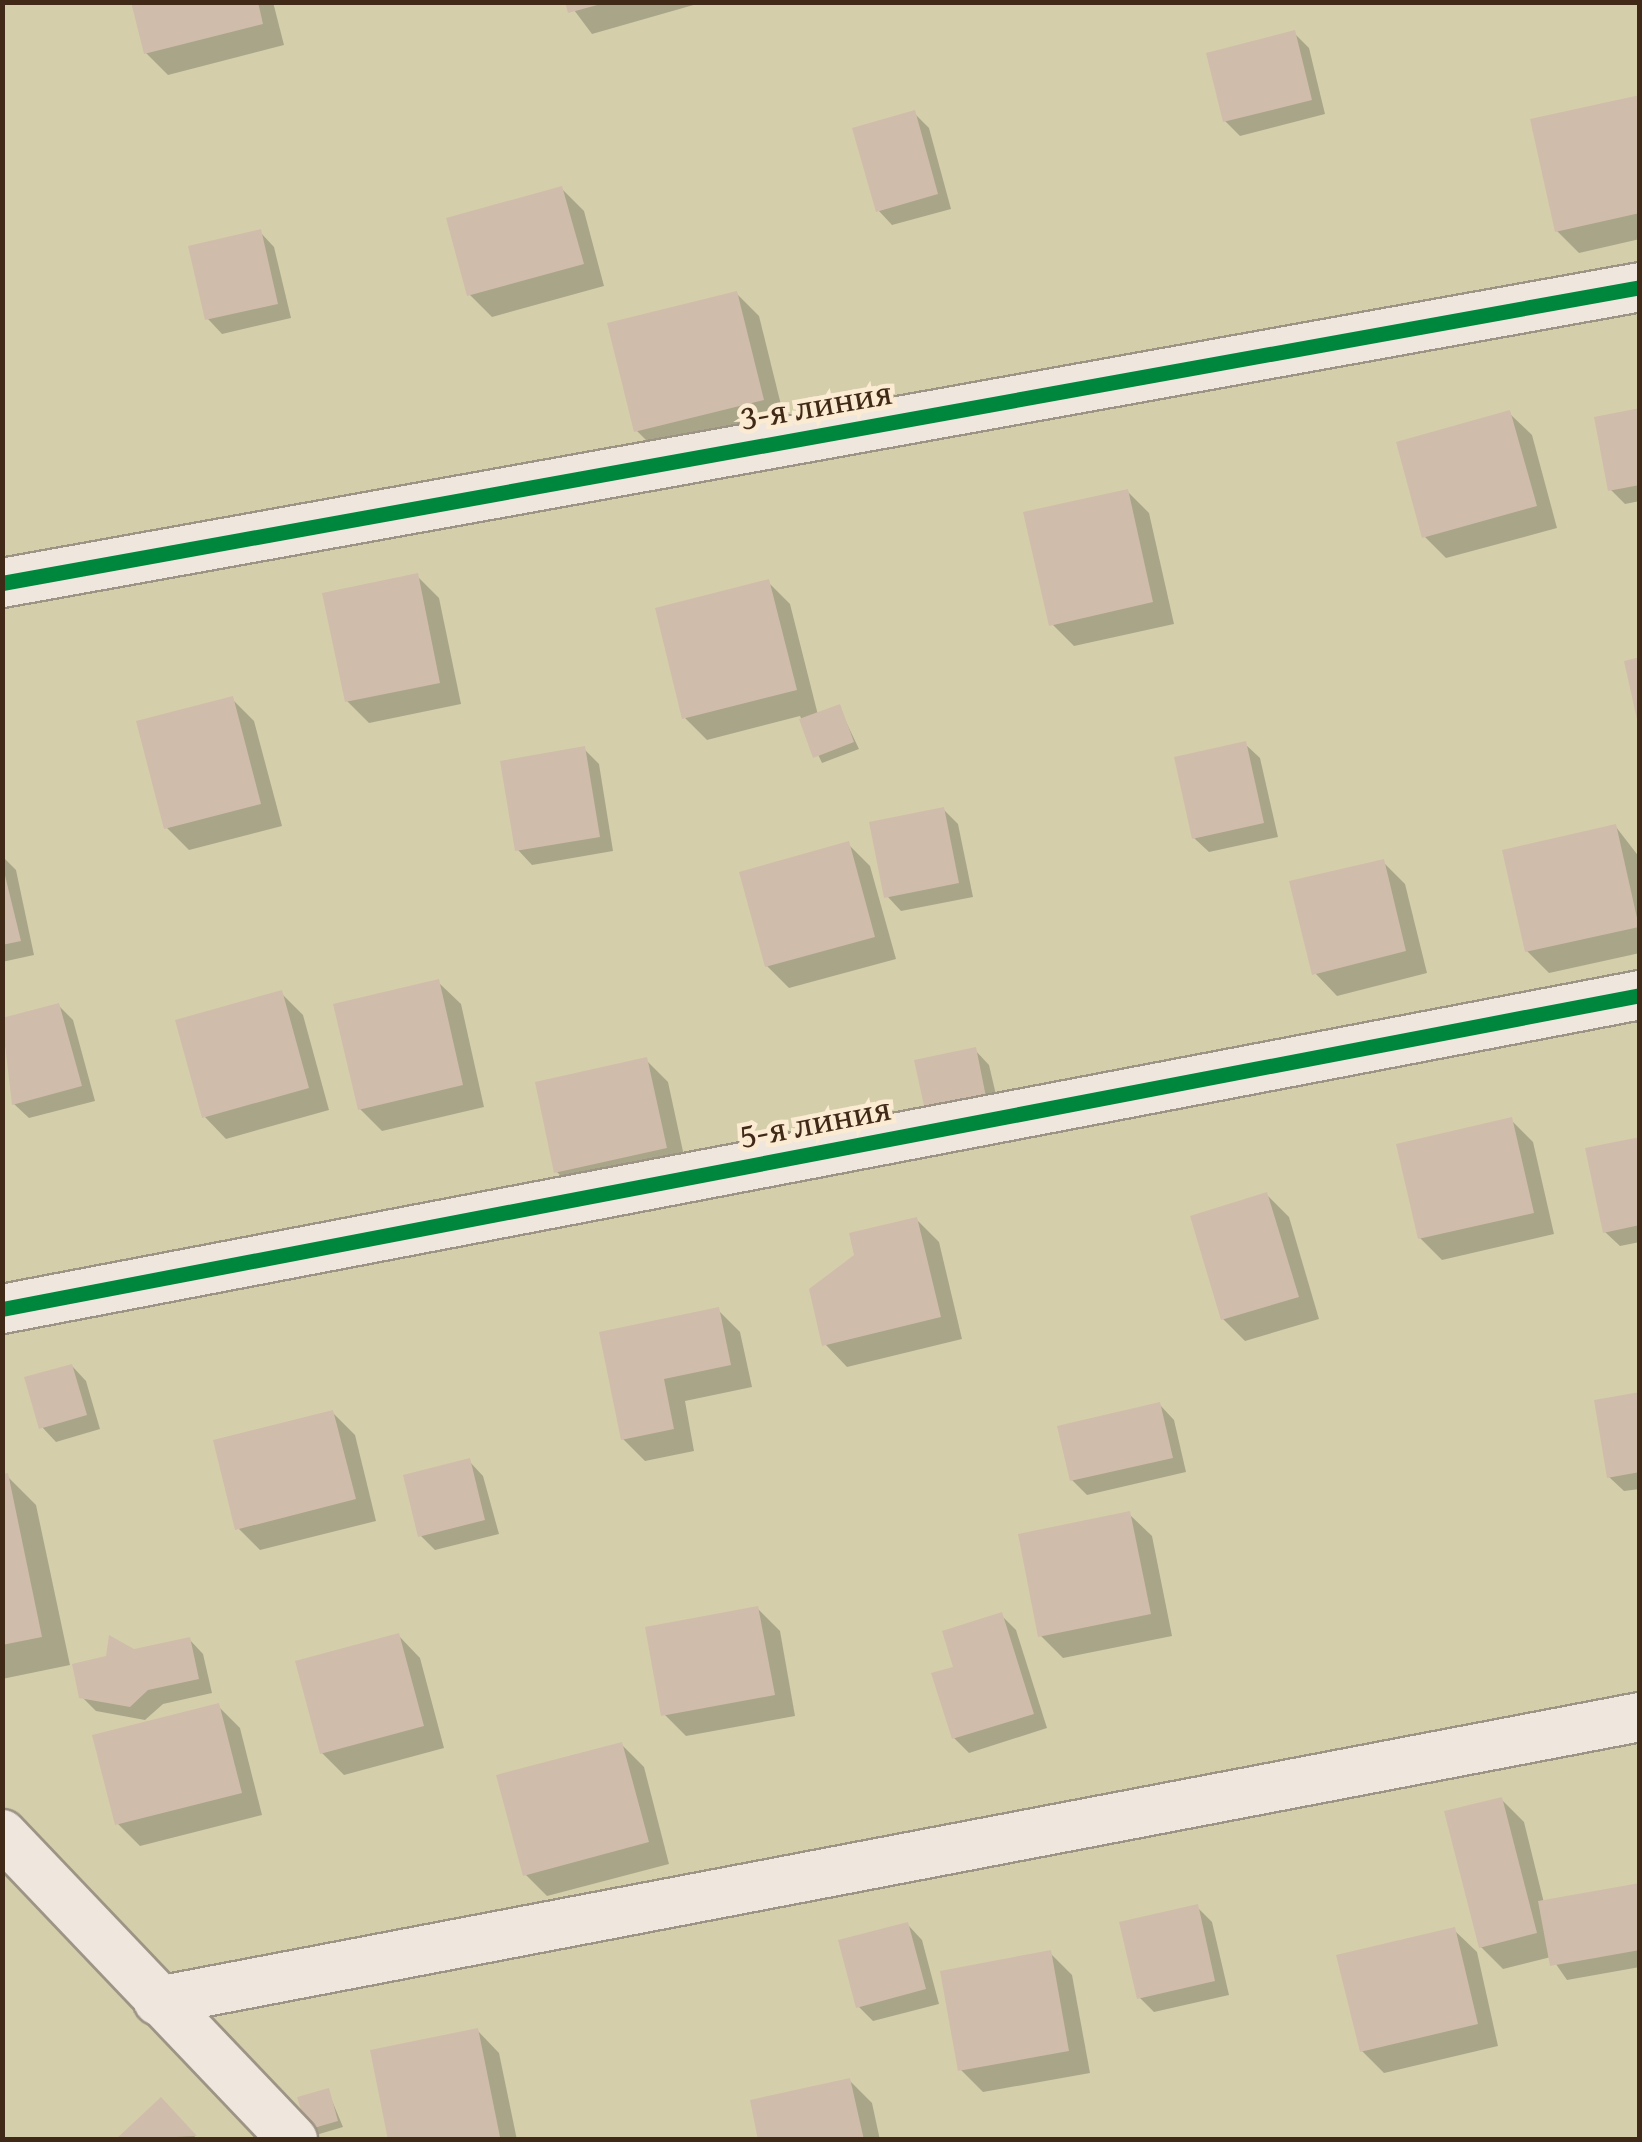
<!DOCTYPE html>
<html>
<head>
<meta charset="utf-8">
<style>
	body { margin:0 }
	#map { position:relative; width:1642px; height:2142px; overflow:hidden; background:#ecdeca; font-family:"Gentium Book Plus",serif }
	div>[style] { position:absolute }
	.green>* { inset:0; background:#d4cfaa }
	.shadow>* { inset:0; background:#0003 }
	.building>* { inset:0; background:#d0bcab }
	.roads { filter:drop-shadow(2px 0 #9e9486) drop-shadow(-2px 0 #9e9486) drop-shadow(0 2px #9e9486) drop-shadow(0 -2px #9e9486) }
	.minor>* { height:48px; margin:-24px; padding:0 24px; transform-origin:24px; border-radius:24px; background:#efe7dd }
	.cycleway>* { height:15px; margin:-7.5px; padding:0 7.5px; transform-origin:7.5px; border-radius:7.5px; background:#00873e }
	span { translate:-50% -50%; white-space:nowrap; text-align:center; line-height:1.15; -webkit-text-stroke:9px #fcebd3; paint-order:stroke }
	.street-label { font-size:35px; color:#402916 }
	.frame { position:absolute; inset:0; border:5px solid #402916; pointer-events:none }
</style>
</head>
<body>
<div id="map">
	<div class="green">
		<i style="clip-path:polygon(3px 3px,1639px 3px,1639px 2139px,3px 2139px)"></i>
	</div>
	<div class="shadow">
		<i style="clip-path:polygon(133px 2px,273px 2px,284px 45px,168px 75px,146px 53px)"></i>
		<i style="clip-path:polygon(568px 2px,697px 2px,697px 4px,592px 34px)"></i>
		<i style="clip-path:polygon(1294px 33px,1309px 48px,1325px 114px,1240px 136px,1225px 121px)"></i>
		<i style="clip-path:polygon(1640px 98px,1640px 239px,1579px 253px,1557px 231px)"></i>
		<i style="clip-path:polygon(914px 113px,929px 128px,951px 209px,892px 225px,878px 210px)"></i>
		<i style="clip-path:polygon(562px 189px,584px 211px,604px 286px,492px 317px,470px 295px)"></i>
		<i style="clip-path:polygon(260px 232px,274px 247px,291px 318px,222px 334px,208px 319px)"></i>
		<i style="clip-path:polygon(737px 294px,759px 316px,785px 421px,658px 452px,636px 430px)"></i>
		<i style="clip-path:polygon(1640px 411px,1640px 501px,1625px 504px,1610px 489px)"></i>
		<i style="clip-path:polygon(1509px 413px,1532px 435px,1557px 528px,1446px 558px,1424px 536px)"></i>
		<i style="clip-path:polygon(1127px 491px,1149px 513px,1174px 624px,1074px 646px,1052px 624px)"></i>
		<i style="clip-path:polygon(417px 576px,439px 598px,461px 704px,369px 723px,347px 701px)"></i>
		<i style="clip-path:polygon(768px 582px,790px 604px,818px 715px,839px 707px,859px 749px,822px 763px,800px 716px,707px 740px,685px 718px)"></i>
		<i style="clip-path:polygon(232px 699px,254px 721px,282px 826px,189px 850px,167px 828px)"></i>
		<i style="clip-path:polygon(1245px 744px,1260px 758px,1278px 837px,1209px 852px,1194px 838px)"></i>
		<i style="clip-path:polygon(584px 749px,599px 764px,613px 851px,532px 865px,518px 850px)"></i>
		<i style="clip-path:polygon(943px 809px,958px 824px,973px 897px,901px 911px,887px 896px)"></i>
		<i style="clip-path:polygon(1616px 827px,1640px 858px,1640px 953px,1549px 973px,1527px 951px)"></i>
		<i style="clip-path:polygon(848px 844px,870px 866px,896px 959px,789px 988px,767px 966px)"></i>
		<i style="clip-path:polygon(2px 856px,16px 870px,34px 955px,2px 962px)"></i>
		<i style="clip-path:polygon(1383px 862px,1405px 884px,1427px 973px,1337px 996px,1315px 973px)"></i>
		<i style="clip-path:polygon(438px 982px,461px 1004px,484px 1107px,382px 1131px,360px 1109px)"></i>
		<i style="clip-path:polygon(281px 993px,303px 1015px,329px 1110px,226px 1139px,204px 1116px)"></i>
		<i style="clip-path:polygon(59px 1006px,73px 1020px,95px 1101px,29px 1118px,14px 1104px,2px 1020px)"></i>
		<i style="clip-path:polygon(975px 1050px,989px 1065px,1001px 1116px,943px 1129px)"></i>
		<i style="clip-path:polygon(646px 1060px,668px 1082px,687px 1170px,579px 1194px,556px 1171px)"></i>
		<i style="clip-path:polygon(1511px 1120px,1533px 1142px,1554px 1234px,1442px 1260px,1420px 1238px)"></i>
		<i style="clip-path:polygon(1640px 1139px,1640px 1242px,1620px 1246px,1605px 1232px)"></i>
		<i style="clip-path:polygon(1267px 1195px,1289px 1217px,1319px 1319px,1245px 1341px,1223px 1319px)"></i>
		<i style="clip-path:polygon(916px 1219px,939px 1242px,962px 1339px,847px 1367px,825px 1344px)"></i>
		<i style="clip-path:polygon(718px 1310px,740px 1332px,752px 1387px,685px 1401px,694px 1451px,645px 1461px,623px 1439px,602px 1334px)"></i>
		<i style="clip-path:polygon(72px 1366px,86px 1381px,100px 1429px,56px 1442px,42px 1427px)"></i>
		<i style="clip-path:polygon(1640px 1395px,1640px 1489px,1624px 1491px,1609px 1477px)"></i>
		<i style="clip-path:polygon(1160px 1405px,1174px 1420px,1186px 1472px,1087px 1495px,1072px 1480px)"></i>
		<i style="clip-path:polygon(333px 1413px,355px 1435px,376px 1521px,260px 1550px,238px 1528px)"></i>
		<i style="clip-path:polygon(469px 1461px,483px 1476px,499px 1534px,435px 1550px,421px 1536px)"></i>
		<i style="clip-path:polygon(7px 1476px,36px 1505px,70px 1665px,2px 1679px)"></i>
		<i style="clip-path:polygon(1129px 1514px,1152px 1536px,1172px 1636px,1063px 1658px,1041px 1636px)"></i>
		<i style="clip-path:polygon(758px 1609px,780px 1631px,795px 1716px,686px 1736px,664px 1714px)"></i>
		<i style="clip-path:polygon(1001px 1615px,1016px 1630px,1047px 1728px,969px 1753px,954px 1738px,956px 1669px)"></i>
		<i style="clip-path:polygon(398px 1635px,420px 1658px,444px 1748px,344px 1775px,322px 1753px)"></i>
		<i style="clip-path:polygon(189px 1639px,203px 1654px,212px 1693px,163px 1704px,145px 1720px,96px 1711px,81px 1696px,134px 1652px)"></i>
		<i style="clip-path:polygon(218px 1706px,240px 1728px,262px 1815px,140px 1846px,117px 1823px)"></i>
		<i style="clip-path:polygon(622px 1745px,644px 1767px,669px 1864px,547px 1896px,525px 1874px)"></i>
		<i style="clip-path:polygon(1502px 1800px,1524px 1822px,1544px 1903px,1640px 1886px,1640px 1967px,1567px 1980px,1551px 1957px,1503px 1969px,1481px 1947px)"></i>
		<i style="clip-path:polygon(1197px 1907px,1212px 1922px,1229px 1995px,1154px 2012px,1139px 1997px)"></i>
		<i style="clip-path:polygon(908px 1925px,922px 1940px,939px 2004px,873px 2021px,858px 2006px)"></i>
		<i style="clip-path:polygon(1454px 1930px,1477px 1952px,1498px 2046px,1384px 2073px,1362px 2051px)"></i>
		<i style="clip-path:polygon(1050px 1953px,1072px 1975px,1090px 2073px,983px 2092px,961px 2070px)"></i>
		<i style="clip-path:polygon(477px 2030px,499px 2053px,517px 2140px,391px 2140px)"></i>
		<i style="clip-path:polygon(850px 2081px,872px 2103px,880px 2140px,761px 2140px)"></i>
		<i style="clip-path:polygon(328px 2091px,343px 2127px,316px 2135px,309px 2128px)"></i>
		<i style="clip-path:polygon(161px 2101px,198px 2140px,119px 2140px)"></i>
	</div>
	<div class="building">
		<i style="clip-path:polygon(131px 2px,258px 2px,263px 24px,144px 54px)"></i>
		<i style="clip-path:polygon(565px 2px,601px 2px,601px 4px,568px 13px)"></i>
		<i style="clip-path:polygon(1295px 30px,1312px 100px,1223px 122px,1206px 53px)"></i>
		<i style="clip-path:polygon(1640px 95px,1640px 213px,1555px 232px,1530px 119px)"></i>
		<i style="clip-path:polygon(915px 110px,938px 194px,876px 212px,852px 128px)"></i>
		<i style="clip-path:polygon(562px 186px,584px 264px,467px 296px,446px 218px)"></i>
		<i style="clip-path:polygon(261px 229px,278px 304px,205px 320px,188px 246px)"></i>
		<i style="clip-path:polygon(737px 291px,764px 400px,634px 432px,607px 323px)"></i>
		<i style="clip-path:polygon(1640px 408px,1640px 485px,1608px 491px,1594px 417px)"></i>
		<i style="clip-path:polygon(1510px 410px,1537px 506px,1422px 538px,1396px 442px)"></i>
		<i style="clip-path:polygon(1128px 489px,1153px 602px,1049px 626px,1023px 512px)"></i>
		<i style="clip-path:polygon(418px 573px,440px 683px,345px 702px,322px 593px)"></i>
		<i style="clip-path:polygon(769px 579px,797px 690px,682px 719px,655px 608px)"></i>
		<i style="clip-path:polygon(1640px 657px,1640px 724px,1638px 724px,1624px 661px)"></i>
		<i style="clip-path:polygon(233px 696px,261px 804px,164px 829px,136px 721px)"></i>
		<i style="clip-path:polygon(840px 704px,854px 742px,813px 758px,799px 719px)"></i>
		<i style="clip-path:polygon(1246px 741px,1264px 823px,1192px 839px,1174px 757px)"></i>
		<i style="clip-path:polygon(585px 746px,600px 837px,515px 851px,500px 761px)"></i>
		<i style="clip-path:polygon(944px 807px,959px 883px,884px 898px,869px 822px)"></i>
		<i style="clip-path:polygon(1616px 824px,1639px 927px,1525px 952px,1502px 850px)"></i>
		<i style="clip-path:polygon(849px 841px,875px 937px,765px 967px,739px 872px)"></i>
		<i style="clip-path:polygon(1384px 859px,1406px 951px,1312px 975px,1289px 881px)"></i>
		<i style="clip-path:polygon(2px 863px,21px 941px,2px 945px)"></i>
		<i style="clip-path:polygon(439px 979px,463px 1085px,358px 1110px,333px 1004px)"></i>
		<i style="clip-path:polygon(282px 990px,309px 1088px,202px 1118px,175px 1020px)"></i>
		<i style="clip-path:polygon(59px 1003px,82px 1086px,12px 1105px,2px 1018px)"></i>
		<i style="clip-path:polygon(976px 1047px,987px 1102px,926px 1115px,914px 1060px)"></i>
		<i style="clip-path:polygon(647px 1057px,667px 1148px,554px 1173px,535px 1082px)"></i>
		<i style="clip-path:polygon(1512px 1117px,1534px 1213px,1418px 1239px,1396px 1144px)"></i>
		<i style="clip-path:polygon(1640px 1137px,1640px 1225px,1603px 1233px,1585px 1148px)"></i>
		<i style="clip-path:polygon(1267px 1192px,1299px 1297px,1221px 1320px,1190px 1216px)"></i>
		<i style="clip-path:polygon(917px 1217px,941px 1317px,822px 1346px,809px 1289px,854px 1255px,849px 1233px)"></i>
		<i style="clip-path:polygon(719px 1307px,731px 1365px,664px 1379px,674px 1429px,621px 1440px,599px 1332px)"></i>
		<i style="clip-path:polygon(72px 1364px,87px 1415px,39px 1429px,24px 1377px)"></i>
		<i style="clip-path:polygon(1640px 1392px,1640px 1472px,1607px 1478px,1594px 1400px)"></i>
		<i style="clip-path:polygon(1160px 1402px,1173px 1458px,1070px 1481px,1057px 1426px)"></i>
		<i style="clip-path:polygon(333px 1410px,356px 1499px,235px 1530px,213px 1440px)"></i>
		<i style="clip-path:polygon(470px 1458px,485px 1520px,418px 1537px,403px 1475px)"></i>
		<i style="clip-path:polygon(8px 1473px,42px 1637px,2px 1645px,2px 1474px)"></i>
		<i style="clip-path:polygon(1130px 1511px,1151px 1614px,1038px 1637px,1018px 1534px)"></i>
		<i style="clip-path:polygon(758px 1606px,775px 1695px,661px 1716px,645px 1627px)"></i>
		<i style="clip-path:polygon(1002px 1612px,1034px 1714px,952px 1739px,931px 1673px,953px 1667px,942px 1631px)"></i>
		<i style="clip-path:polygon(399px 1633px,424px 1726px,320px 1754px,295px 1661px)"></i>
		<i style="clip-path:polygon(109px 1635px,134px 1649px,190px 1637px,199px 1679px,148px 1690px,130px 1707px,79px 1698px,72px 1664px,106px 1656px)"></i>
		<i style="clip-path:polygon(219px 1703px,242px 1793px,115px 1825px,92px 1735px)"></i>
		<i style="clip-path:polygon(622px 1742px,649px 1842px,523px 1876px,496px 1775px)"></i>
		<i style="clip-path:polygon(1502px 1797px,1537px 1933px,1479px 1948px,1444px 1811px)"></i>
		<i style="clip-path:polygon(1640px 1883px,1640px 1950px,1550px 1966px,1538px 1901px)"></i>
		<i style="clip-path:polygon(1198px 1904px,1215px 1981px,1137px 1999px,1119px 1922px)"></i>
		<i style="clip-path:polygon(908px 1922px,926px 1989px,856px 2008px,838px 1940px)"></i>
		<i style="clip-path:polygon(1455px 1927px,1478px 2024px,1360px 2052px,1336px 1955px)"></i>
		<i style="clip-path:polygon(1051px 1950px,1069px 2051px,958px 2071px,940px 1971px)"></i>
		<i style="clip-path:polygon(478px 2028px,500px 2137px,388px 2140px,370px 2050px)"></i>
		<i style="clip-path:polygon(850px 2078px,864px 2140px,758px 2140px,750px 2100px)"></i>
		<i style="clip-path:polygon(329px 2088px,338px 2121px,307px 2130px,297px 2097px)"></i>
		<i style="clip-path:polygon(161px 2097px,197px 2136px,115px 2140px)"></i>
	</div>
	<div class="roads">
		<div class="minor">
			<i style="left:2px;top:583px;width:1665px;rotate:-10.24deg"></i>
			<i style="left:2px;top:1309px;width:1668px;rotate:-10.85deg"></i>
			<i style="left:2px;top:1834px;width:422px;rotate:46.4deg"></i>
			<i style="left:158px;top:2001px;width:1509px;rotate:-10.85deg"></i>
		</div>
	</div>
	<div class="cycleway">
		<i style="left:2px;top:583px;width:1665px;rotate:-10.24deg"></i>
		<i style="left:2px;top:1309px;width:1668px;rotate:-10.85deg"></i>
	</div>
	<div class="street-label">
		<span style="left:816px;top:405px;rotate:-10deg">3-я линия</span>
		<span style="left:815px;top:1122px;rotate:-11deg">5-я линия</span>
	</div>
	<div class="frame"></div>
</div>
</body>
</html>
